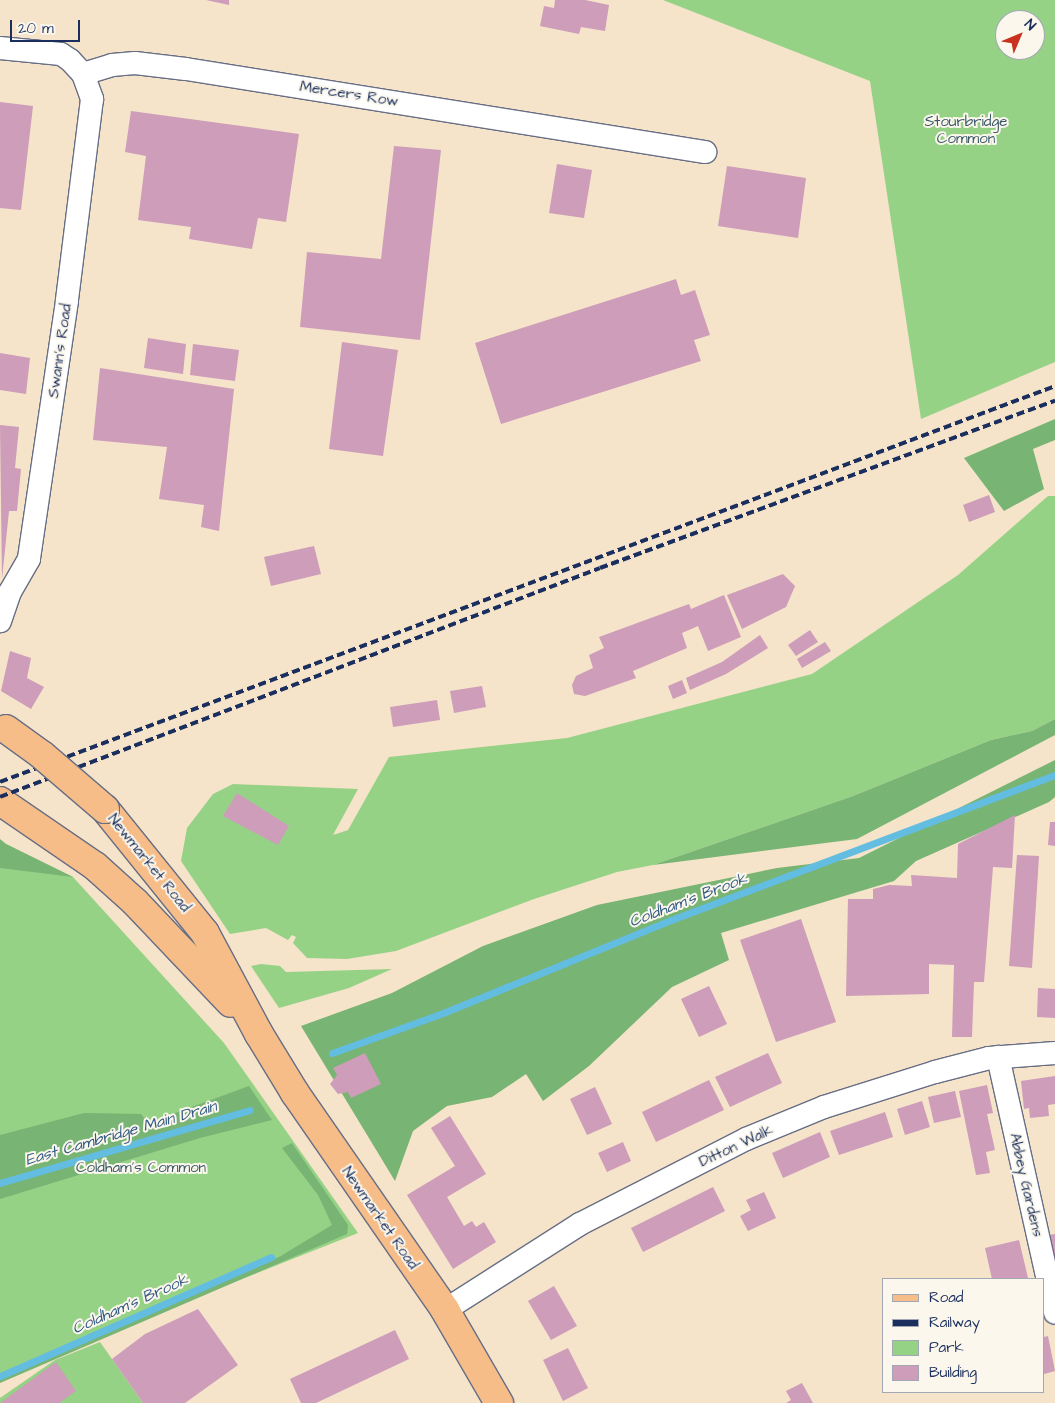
<!DOCTYPE html>
<html>
<head>
<meta charset="utf-8">
<style>
	body { margin:0 }
	#map { position:relative; width:1055px; height:1403px; overflow:hidden; background:#f5e3ca; font-family:"Architects Daughter",sans-serif }
	div>[style] { position:absolute }
	.green>* { inset:0; background:#96d286 }
	.forest>* { inset:0; background:#78b473 }
	.stream>* { height:7px; margin:-3.5px; padding:0 3.5px; transform-origin:3.5px; border-radius:3.5px; background:#63bde1 }
	.building>* { inset:0; background:#cd9db9 }
	.roads { filter:drop-shadow(1px 0 #676e84) drop-shadow(-1px 0 #676e84) drop-shadow(0 1px #676e84) drop-shadow(0 -1px #676e84) }
	.minor>* { height:22px; margin:-11px; padding:0 11px; transform-origin:11px; border-radius:11px; background:#fff }
	.primary>* { height:28px; margin:-14px; padding:0 14px; transform-origin:14px; border-radius:14px; background:#f7bd88 }
	.rail>* { height:4px; margin-top:-2px; transform-origin:0; background:repeating-linear-gradient(90deg,#1b2f5e 0 8px,transparent 0 12px) }
	.bridges { filter:drop-shadow(1px 0 #676e84) drop-shadow(-1px 0 #676e84) drop-shadow(0 1px #676e84) drop-shadow(0 -1px #676e84) }
	.primary-bridge>* { height:28px; margin:-14px; padding:0 14px; transform-origin:14px; border-radius:14px; background:#f7bd88 }
	span { translate:-50% -50%; white-space:nowrap; text-align:center; line-height:1.15; -webkit-text-stroke:4px #fbf7ec; paint-order:stroke }
	.street-label { font-size:15px; color:#1b2f5e }
	.park-label { font-size:15px; color:#3a5868 }
	.water-label { font-size:16px; color:#315a85; font-style:italic }
	.legend { position:absolute; left:882px; top:1278px; width:162px; height:115px; box-sizing:border-box; background:#fbf7ec; border:1px solid #a1a7b3; margin:0; padding:6px 9px; list-style:none; font-size:15px; color:#1b2f5e }
	.legend li { display:flex; align-items:center; gap:10px; height:25px }
	.legend b { width:25px; border:1px solid #a1a7b3 }
	.north { position:absolute; left:995px; top:10px; width:50px; height:50px; box-sizing:border-box; background:#fbf7ec; border:1px solid #a1a7b3; border-radius:50%; rotate:45deg; font-size:14px; font-weight:700; line-height:20px; text-align:center; color:#1b2f5e }
	.north::after { content:''; display:block; margin:auto; width:18px; height:22px; background:#c8321e; clip-path:polygon(50% 0,100% 100%,50% 72%,0 100%) }
	.scale { position:absolute; left:10px; top:20px; width:70px; height:22px; box-sizing:border-box; border:2px solid #1b2f5e; border-top:0; padding-left:6px; font-size:15px; line-height:18px; white-space:nowrap; color:#1b2f5e; -webkit-text-stroke:4px #fbf7ec; paint-order:stroke }
</style>
</head>
<body>
<div id="map">
	<div class="green">
		<i style="clip-path:polygon(evenodd,663px 0,1055px 0,1055px 362px,921px 419px,870px 81px,663px 0,1005px 20px,1035px 20px,1035px 50px,1005px 50px,1005px 20px)"></i>
		<i style="clip-path:polygon(1048px 496px,1055px 496px,1055px 719px,1032px 731px,991px 740px,853px 796px,653px 865px,617px 872px,534px 899px,396px 951px,347px 959px,307px 958px,293px 943px,296px 937px,292px 935px,288px 940px,266px 928px,230px 934px,181px 861px,187px 828px,213px 794px,233px 784px,358px 789px,333px 835px,348px 830px,389px 757px,567px 738px,812px 674px,958px 575px)"></i>
		<i style="clip-path:polygon(6px 844px,73px 877px,224px 1043px,358px 1233px,0 1375px,0 847px)"></i>
		<i style="clip-path:polygon(261px 964px,280px 966px,286px 972px,392px 969px,349px 988px,279px 1008px,251px 966px)"></i>
		<i style="clip-path:polygon(100px 1342px,143px 1403px,0 1403px,0 1398px,55px 1360px)"></i>
	</div>
	<div class="forest">
		<i style="clip-path:polygon(1055px 419px,1055px 440px,1033px 449px,1044px 489px,1004px 511px,964px 458px)"></i>
		<i style="clip-path:polygon(1055px 719px,1055px 735px,857px 839px,653px 865px,853px 796px,991px 740px,1032px 731px)"></i>
		<i style="clip-path:polygon(1055px 760px,1055px 797px,1049px 802px,916px 861px,894px 881px,721px 933px,729px 960px,672px 987px,589px 1066px,543px 1101px,526px 1074px,492px 1097px,447px 1106px,413px 1131px,395px 1181px,301px 1026px,392px 993px,483px 946px,597px 905px,777px 868px,859px 858px)"></i>
		<i style="clip-path:polygon(0 839px,6px 844px,73px 877px,0 868px)"></i>
		<i style="clip-path:polygon(249px 1086px,272px 1120px,200px 1138px,0 1199px,0 1135px,84px 1113px,141px 1114px,148px 1123px)"></i>
		<i style="clip-path:polygon(292px 1143px,348px 1225px,347px 1234px,0 1383px,0 1378px,279px 1257px,332px 1225px,318px 1195px,282px 1148px)"></i>
	</div>
	<div class="stream">
		<i style="left:332px;top:1053px;width:118px;rotate:-19.8deg"></i>
		<i style="left:443px;top:1013px;width:246px;rotate:-22.2deg"></i>
		<i style="left:671px;top:920px;width:410px;rotate:-20.7deg"></i>
		<i style="left:0;top:1183px;width:260px;rotate:-16.3deg"></i>
		<i style="left:0;top:1376px;width:296px;rotate:-23.7deg"></i>
	</div>
	<div class="building">
		<i style="clip-path:polygon(206px 0,229px 0,229px 5px)"></i>
		<i style="clip-path:polygon(555px 0,585px 0,609px 5px,605px 31px,581px 27px,579px 34px,540px 26px,544px 6px,554px 8px)"></i>
		<i style="clip-path:polygon(0 102px,33px 106px,21px 210px,0 208px)"></i>
		<i style="clip-path:polygon(131px 111px,299px 134px,286px 222px,258px 218px,252px 249px,189px 239px,191px 227px,138px 220px,146px 156px,125px 152px)"></i>
		<i style="clip-path:polygon(394px 146px,441px 150px,420px 340px,300px 327px,307px 252px,381px 259px)"></i>
		<i style="clip-path:polygon(557px 164px,592px 170px,584px 218px,549px 213px)"></i>
		<i style="clip-path:polygon(727px 166px,806px 178px,798px 238px,718px 226px)"></i>
		<i style="clip-path:polygon(676px 279px,681px 295px,695px 290px,710px 335px,694px 340px,701px 361px,501px 424px,475px 343px)"></i>
		<i style="clip-path:polygon(148px 338px,186px 344px,183px 374px,144px 368px)"></i>
		<i style="clip-path:polygon(342px 342px,398px 350px,383px 456px,329px 449px)"></i>
		<i style="clip-path:polygon(193px 344px,239px 350px,235px 381px,190px 375px)"></i>
		<i style="clip-path:polygon(0 353px,30px 358px,26px 394px,0 390px)"></i>
		<i style="clip-path:polygon(100px 368px,234px 389px,219px 531px,201px 527px,204px 505px,159px 499px,167px 447px,93px 440px)"></i>
		<i style="clip-path:polygon(0 425px,19px 427px,15px 468px,21px 469px,17px 511px,9px 511px,2px 579px)"></i>
		<i style="clip-path:polygon(989px 495px,995px 512px,969px 522px,963px 505px)"></i>
		<i style="clip-path:polygon(314px 546px,321px 574px,271px 586px,264px 557px)"></i>
		<i style="clip-path:polygon(783px 574px,795px 586px,786px 607px,742px 629px,727px 595px)"></i>
		<i style="clip-path:polygon(724px 595px,741px 637px,708px 651px,698px 626px,682px 633px,687px 648px,633px 671px,636px 678px,585px 696px,574px 694px,572px 685px,576px 676px,593px 668px,589px 655px,604px 648px,599px 637px,689px 604px,691px 609px)"></i>
		<i style="clip-path:polygon(810px 630px,818px 642px,796px 656px,788px 645px)"></i>
		<i style="clip-path:polygon(760px 635px,768px 648px,726px 674px,690px 690px,686px 678px,722px 662px)"></i>
		<i style="clip-path:polygon(825px 642px,831px 651px,802px 668px,797px 659px)"></i>
		<i style="clip-path:polygon(10px 651px,31px 658px,27px 678px,44px 687px,31px 709px,1px 691px)"></i>
		<i style="clip-path:polygon(682px 680px,687px 693px,673px 699px,668px 686px)"></i>
		<i style="clip-path:polygon(482px 686px,486px 707px,454px 713px,450px 691px)"></i>
		<i style="clip-path:polygon(437px 700px,440px 720px,393px 727px,390px 707px)"></i>
		<i style="clip-path:polygon(237px 793px,289px 826px,278px 845px,223px 816px)"></i>
		<i style="clip-path:polygon(1015px 815px,1012px 868px,993px 867px,984px 982px,974px 982px,972px 1037px,952px 1037px,954px 965px,929px 964px,929px 994px,846px 996px,848px 899px,873px 899px,873px 889px,889px 885px,912px 886px,911px 875px,957px 878px,958px 844px)"></i>
		<i style="clip-path:polygon(1050px 822px,1055px 822px,1055px 846px,1048px 845px)"></i>
		<i style="clip-path:polygon(1017px 855px,1039px 856px,1032px 968px,1009px 966px)"></i>
		<i style="clip-path:polygon(801px 919px,836px 1022px,776px 1042px,740px 940px)"></i>
		<i style="clip-path:polygon(709px 986px,727px 1024px,699px 1037px,681px 999px)"></i>
		<i style="clip-path:polygon(1038px 988px,1055px 989px,1055px 1018px,1037px 1017px)"></i>
		<i style="clip-path:polygon(365px 1053px,381px 1084px,351px 1098px,348px 1092px,338px 1094px,330px 1084px,337px 1075px,333px 1068px)"></i>
		<i style="clip-path:polygon(768px 1053px,782px 1083px,730px 1107px,715px 1077px)"></i>
		<i style="clip-path:polygon(1055px 1076px,1055px 1104px,1048px 1105px,1049px 1116px,1030px 1118px,1029px 1108px,1024px 1109px,1021px 1081px)"></i>
		<i style="clip-path:polygon(709px 1080px,724px 1110px,656px 1142px,642px 1112px)"></i>
		<i style="clip-path:polygon(987px 1085px,993px 1113px,987px 1114px,995px 1150px,986px 1152px,990px 1173px,976px 1175px,959px 1091px)"></i>
		<i style="clip-path:polygon(595px 1087px,612px 1124px,587px 1135px,570px 1099px)"></i>
		<i style="clip-path:polygon(955px 1091px,961px 1117px,934px 1123px,928px 1097px)"></i>
		<i style="clip-path:polygon(922px 1101px,930px 1127px,905px 1135px,897px 1109px)"></i>
		<i style="clip-path:polygon(885px 1112px,893px 1137px,839px 1155px,830px 1131px)"></i>
		<i style="clip-path:polygon(450px 1116px,486px 1174px,447px 1197px,464px 1226px,472px 1221px,476px 1227px,484px 1222px,496px 1242px,453px 1269px,407px 1195px,455px 1166px,431px 1128px)"></i>
		<i style="clip-path:polygon(820px 1132px,830px 1157px,783px 1178px,772px 1153px)"></i>
		<i style="clip-path:polygon(623px 1142px,631px 1161px,607px 1172px,598px 1153px)"></i>
		<i style="clip-path:polygon(713px 1187px,725px 1211px,643px 1252px,631px 1228px)"></i>
		<i style="clip-path:polygon(764px 1192px,776px 1218px,748px 1231px,740px 1216px,751px 1210px,746px 1200px)"></i>
		<i style="clip-path:polygon(1055px 1234px,1055px 1262px,1048px 1235px)"></i>
		<i style="clip-path:polygon(1019px 1240px,1028px 1278px,992px 1279px,985px 1248px)"></i>
		<i style="clip-path:polygon(554px 1286px,577px 1326px,551px 1340px,528px 1301px)"></i>
		<i style="clip-path:polygon(198px 1309px,238px 1365px,185px 1403px,143px 1403px,112px 1359px,145px 1334px)"></i>
		<i style="clip-path:polygon(395px 1330px,409px 1359px,316px 1403px,301px 1403px,290px 1379px)"></i>
		<i style="clip-path:polygon(1048px 1336px,1055px 1371px,1044px 1374px,1044px 1337px)"></i>
		<i style="clip-path:polygon(568px 1348px,588px 1388px,563px 1401px,543px 1360px)"></i>
		<i style="clip-path:polygon(56px 1362px,76px 1391px,59px 1403px,0 1403px)"></i>
		<i style="clip-path:polygon(802px 1383px,813px 1403px,786px 1403px,791px 1400px,786px 1391px)"></i>
	</div>
	<div class="roads">
		<div class="minor">
			<i style="left:0;top:48px;width:61px;rotate:5.6deg"></i>
			<i style="left:61px;top:54px;width:11px;rotate:34deg"></i>
			<i style="left:70px;top:60px;width:19px;rotate:47deg"></i>
			<i style="left:83px;top:74px;width:27px;rotate:70deg"></i>
			<i style="left:92px;top:99px;width:204px;rotate:97.1deg"></i>
			<i style="left:67px;top:301px;width:261px;rotate:98.4deg"></i>
			<i style="left:29px;top:559px;width:38px;rotate:120deg"></i>
			<i style="left:10px;top:592px;width:31px;rotate:109deg"></i>
			<i style="left:83px;top:74px;width:30px;rotate:-17deg"></i>
			<i style="left:112px;top:65px;width:23px;rotate:-5deg"></i>
			<i style="left:135px;top:63px;width:51px;rotate:6.7deg"></i>
			<i style="left:186px;top:69px;width:526px;rotate:9.09deg"></i>
			<i style="left:998px;top:1057px;width:262px;rotate:77.4deg"></i>
			<i style="left:445px;top:1310px;width:160px;rotate:-32.5deg"></i>
			<i style="left:580px;top:1224px;width:186px;rotate:-27.1deg"></i>
			<i style="left:746px;top:1139px;width:84px;rotate:-22.3deg"></i>
			<i style="left:824px;top:1107px;width:116px;rotate:-17.5deg"></i>
			<i style="left:935px;top:1072px;width:56px;rotate:-14.5deg"></i>
			<i style="left:989px;top:1058px;width:66px;rotate:-4.3deg"></i>
		</div>
		<div class="primary">
			<i style="left:0;top:801px;width:115px;rotate:34.4deg"></i>
			<i style="left:95px;top:866px;width:54px;rotate:42deg"></i>
			<i style="left:135px;top:902px;width:139px;rotate:46.5deg"></i>
			<i style="left:105px;top:809px;width:159px;rotate:51.1deg"></i>
			<i style="left:205px;top:933px;width:115px;rotate:61.9deg"></i>
			<i style="left:259px;top:1034px;width:69px;rotate:58.6deg"></i>
			<i style="left:295px;top:1093px;width:264px;rotate:55.3deg"></i>
			<i style="left:445px;top:1310px;width:108px;rotate:59.9deg"></i>
		</div>
	</div>
	<div class="rail">
		<i style="left:0;top:782px;width:1127px;rotate:-20.57deg"></i>
		<i style="left:0;top:797px;width:642px;rotate:-20.89deg"></i>
		<i style="left:600px;top:568px;width:485px;rotate:-20.2deg"></i>
	</div>
	<div class="bridges">
		<div class="primary-bridge">
			<i style="left:6px;top:729px;width:44px;rotate:35.8deg"></i>
			<i style="left:42px;top:755px;width:83px;rotate:40.6deg"></i>
		</div>
	</div>
	<div class="street-label">
		<span style="left:349px;top:94px;rotate:9deg">Mercers Row</span>
		<span style="left:60px;top:351px;rotate:-82deg">Swann's Road</span>
		<span style="left:149px;top:863px;rotate:51deg">Newmarket Road</span>
		<span style="left:736px;top:1146px;rotate:-25deg">Ditton Walk</span>
		<span style="left:1026px;top:1185px;rotate:77deg">Abbey Gardens</span>
		<span style="left:380px;top:1218px;rotate:55deg">Newmarket Road</span>
	</div>
	<div class="park-label">
		<span style="left:966px;top:130px">Stourbridge<br>Common</span>
		<span style="left:141px;top:1168px">Coldham's Common</span>
	</div>
	<div class="water-label">
		<span style="left:688px;top:900px;rotate:-21deg">Coldham's Brook</span>
		<span style="left:121px;top:1133px;rotate:-16deg">East Cambridge Main Drain</span>
		<span style="left:130px;top:1304px;rotate:-24deg">Coldham's Brook</span>
	</div>
	<ul class="legend">
	<li><b style="height:6px;background:#f7bd88"></b>Road</li>
	<li><b style="height:6px;background:#1b2f5e"></b>Railway</li>
	<li><b style="height:14px;background:#96d286"></b>Park</li>
	<li><b style="height:14px;background:#cd9db9"></b>Building</li>
	</ul>
	<div class="north">N</div>
	<div class="scale">20 m</div>
</div>
</body>
</html>
